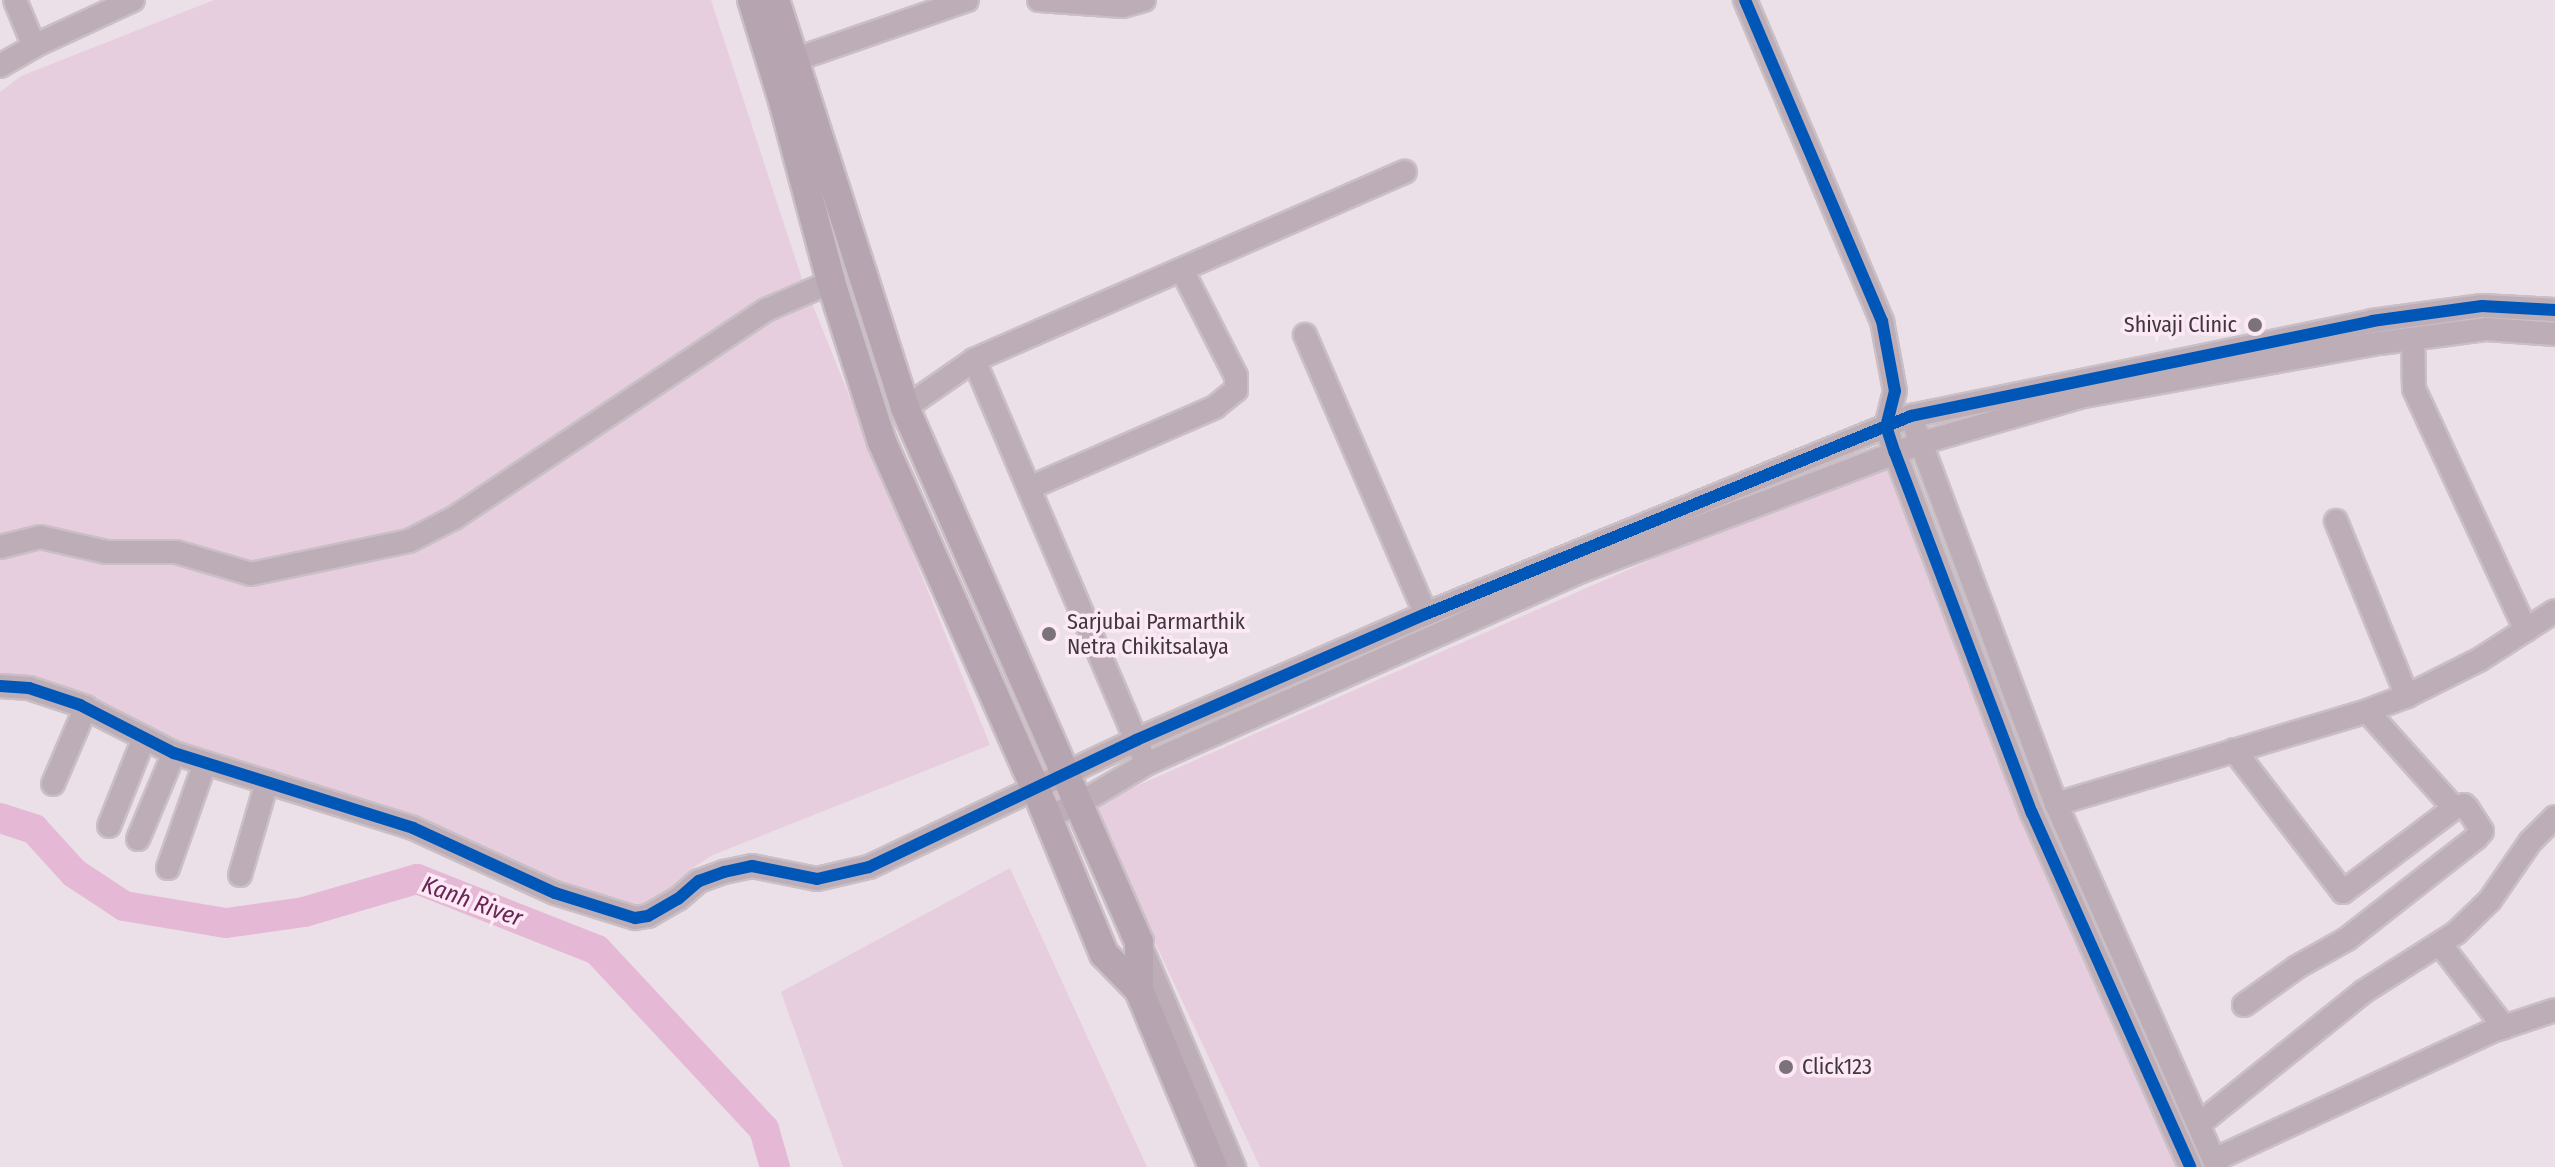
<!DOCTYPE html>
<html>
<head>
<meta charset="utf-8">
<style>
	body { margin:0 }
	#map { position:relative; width:2555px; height:1167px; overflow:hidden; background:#ece0e8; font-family:"Fira Sans Condensed",sans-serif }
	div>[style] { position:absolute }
	.green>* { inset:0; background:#e7cede }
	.river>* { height:30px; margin:-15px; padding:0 15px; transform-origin:15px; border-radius:15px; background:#e5b8d5 }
	.roads { filter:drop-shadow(2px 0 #c9bfc5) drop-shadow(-2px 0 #c9bfc5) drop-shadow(0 2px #c9bfc5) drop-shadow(0 -2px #c9bfc5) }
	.minor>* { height:22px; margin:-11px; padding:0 11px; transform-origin:11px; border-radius:11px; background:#bcadb7 }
	.major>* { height:28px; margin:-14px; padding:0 14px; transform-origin:14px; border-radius:14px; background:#b6a4b1 }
	.cycleway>* { height:12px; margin:-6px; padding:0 6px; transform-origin:6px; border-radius:6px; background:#0057b8 }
	.dots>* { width:22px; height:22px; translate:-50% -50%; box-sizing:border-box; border:4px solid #fce9f5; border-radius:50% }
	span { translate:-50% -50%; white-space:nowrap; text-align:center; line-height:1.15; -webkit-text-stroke:7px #fce9f5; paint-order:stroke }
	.poi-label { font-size:22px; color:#40373d }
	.right { translate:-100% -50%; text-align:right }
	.left { translate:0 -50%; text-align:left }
	.water-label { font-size:24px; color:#6a2557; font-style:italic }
</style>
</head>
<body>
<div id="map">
	<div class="green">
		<i style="clip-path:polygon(214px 0,711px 0,801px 276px,990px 745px,713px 855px,691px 869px,689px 883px,632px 920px,55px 697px,0 694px,0 92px,21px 76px)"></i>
		<i style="clip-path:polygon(1882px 458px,2178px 1167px,1260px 1167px,1091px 806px)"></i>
		<i style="clip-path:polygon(1010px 868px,1147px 1167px,843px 1167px,781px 992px)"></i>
	</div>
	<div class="river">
		<i style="left:0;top:818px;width:36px;rotate:18deg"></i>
		<i style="left:34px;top:829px;width:59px;rotate:47.7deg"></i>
		<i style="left:74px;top:873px;width:60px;rotate:33.4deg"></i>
		<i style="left:124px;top:906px;width:103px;rotate:9.5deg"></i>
		<i style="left:226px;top:923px;width:79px;rotate:-8deg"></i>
		<i style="left:304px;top:912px;width:118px;rotate:-16.3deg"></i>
		<i style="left:417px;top:879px;width:193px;rotate:21.5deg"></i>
		<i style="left:597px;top:950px;width:245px;rotate:47deg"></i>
		<i style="left:764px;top:1129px;width:40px;rotate:74deg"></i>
	</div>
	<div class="roads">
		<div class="minor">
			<i style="left:15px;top:0;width:50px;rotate:67.6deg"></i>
			<i style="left:1039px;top:0;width:84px;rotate:4.1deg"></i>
			<i style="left:1123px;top:6px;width:22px;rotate:-16deg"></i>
			<i style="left:1745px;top:0;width:349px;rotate:66.9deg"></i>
			<i style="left:1882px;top:321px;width:71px;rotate:79.5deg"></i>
			<i style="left:1895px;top:391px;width:36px;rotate:104deg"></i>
			<i style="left:1886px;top:426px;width:28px;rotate:72deg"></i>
			<i style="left:1895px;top:453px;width:385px;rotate:69.2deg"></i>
			<i style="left:2032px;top:813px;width:388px;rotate:65.9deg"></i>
			<i style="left:794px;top:60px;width:183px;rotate:-19.1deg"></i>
			<i style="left:0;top:66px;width:39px;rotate:-30deg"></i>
			<i style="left:34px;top:46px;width:109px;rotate:-24.9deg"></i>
			<i style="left:1305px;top:335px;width:304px;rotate:66.6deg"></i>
			<i style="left:2413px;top:339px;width:50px;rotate:88.9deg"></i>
			<i style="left:2414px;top:389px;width:266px;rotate:65.1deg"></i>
			<i style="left:974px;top:360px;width:425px;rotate:66.9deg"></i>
			<i style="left:905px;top:408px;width:84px;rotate:-34.8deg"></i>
			<i style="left:974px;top:360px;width:470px;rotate:-23.6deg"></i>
			<i style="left:1916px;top:430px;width:399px;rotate:69.5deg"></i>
			<i style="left:2056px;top:804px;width:397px;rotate:66.1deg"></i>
			<i style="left:1029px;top:488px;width:203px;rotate:-23.5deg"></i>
			<i style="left:1215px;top:407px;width:27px;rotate:-39deg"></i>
			<i style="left:1236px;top:390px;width:14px;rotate:-90deg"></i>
			<i style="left:1236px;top:376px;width:119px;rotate:-117deg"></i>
			<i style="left:2336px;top:521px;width:189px;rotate:67.9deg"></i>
			<i style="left:0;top:547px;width:41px;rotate:-14deg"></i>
			<i style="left:40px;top:537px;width:68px;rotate:12.8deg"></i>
			<i style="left:106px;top:552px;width:70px"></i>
			<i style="left:176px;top:552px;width:78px;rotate:16.3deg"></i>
			<i style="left:251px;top:574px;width:161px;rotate:-11.8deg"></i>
			<i style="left:409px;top:541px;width:51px;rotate:-27.1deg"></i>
			<i style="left:454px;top:518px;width:375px;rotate:-33.7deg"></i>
			<i style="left:766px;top:310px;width:71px;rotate:-23.3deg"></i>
			<i style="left:0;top:686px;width:29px;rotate:4deg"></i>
			<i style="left:29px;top:688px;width:54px;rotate:18.4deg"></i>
			<i style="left:80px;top:705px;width:106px;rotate:27.1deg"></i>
			<i style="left:174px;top:753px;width:250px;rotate:17.4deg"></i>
			<i style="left:413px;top:828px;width:156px;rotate:24.6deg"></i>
			<i style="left:555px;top:893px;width:84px;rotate:17.4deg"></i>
			<i style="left:635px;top:918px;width:13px;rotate:-9deg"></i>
			<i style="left:648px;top:916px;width:34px;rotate:-30deg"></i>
			<i style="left:678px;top:899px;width:28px;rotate:-41deg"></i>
			<i style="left:699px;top:881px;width:27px;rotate:-20deg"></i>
			<i style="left:724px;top:872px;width:29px;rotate:-12deg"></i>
			<i style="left:752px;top:866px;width:66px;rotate:11.3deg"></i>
			<i style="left:817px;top:879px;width:53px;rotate:-13deg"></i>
			<i style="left:869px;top:867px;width:296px;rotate:-25.4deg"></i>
			<i style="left:1136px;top:740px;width:316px;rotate:-23.5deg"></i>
			<i style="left:1426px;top:614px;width:524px;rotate:-22.21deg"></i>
			<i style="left:1911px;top:416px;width:471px;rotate:-11.6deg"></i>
			<i style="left:2372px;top:321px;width:111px;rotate:-7.8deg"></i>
			<i style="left:2482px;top:306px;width:73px;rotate:3.1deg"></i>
			<i style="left:2234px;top:750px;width:179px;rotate:52.5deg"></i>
			<i style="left:2343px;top:892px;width:139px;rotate:-37.1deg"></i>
			<i style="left:2454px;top:808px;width:130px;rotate:-131.9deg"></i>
			<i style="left:53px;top:784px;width:84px;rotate:-66.8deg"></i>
			<i style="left:2056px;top:804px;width:325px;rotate:-16.6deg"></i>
			<i style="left:2367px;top:711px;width:43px;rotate:-20.6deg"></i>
			<i style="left:2407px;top:696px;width:80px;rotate:-26.6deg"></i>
			<i style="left:2479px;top:660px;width:90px;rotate:-32.8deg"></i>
			<i style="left:1048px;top:817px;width:35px;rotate:-24deg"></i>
			<i style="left:1080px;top:803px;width:77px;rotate:-30.6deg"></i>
			<i style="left:1146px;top:764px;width:479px;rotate:-23.9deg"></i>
			<i style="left:1584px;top:570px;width:360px;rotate:-20.6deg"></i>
			<i style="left:1921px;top:443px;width:170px;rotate:-16.1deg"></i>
			<i style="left:2084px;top:396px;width:301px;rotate:-10.2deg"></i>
			<i style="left:2380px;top:343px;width:108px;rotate:-7.5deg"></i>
			<i style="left:2487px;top:329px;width:68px;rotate:4.2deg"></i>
			<i style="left:109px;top:826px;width:95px;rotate:-68.3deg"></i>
			<i style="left:138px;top:839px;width:93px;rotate:-67.3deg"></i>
			<i style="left:168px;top:868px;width:111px;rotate:-70.6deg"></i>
			<i style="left:240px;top:875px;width:97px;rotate:-73.8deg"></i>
			<i style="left:2440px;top:944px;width:105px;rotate:52.4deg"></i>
			<i style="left:1141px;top:947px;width:239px;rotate:67.1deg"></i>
			<i style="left:2244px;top:1005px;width:65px;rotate:-35.6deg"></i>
			<i style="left:2297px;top:967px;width:57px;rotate:-29.2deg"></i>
			<i style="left:2347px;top:939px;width:164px;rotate:-38.1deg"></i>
			<i style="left:2476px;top:838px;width:9px;rotate:-49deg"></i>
			<i style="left:2482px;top:831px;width:27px;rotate:-123deg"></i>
			<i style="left:2467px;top:808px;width:4px;rotate:-135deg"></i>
			<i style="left:2464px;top:805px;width:10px;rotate:163deg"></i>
			<i style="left:2199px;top:1124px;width:211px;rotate:-38.8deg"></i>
			<i style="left:2363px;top:992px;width:110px;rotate:-32.4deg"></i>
			<i style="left:2456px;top:933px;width:47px;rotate:-44.1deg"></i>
			<i style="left:2490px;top:900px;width:70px;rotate:-55.4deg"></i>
			<i style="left:2530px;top:842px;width:35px;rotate:-45deg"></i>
			<i style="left:2214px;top:1160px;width:306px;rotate:-24.9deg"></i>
			<i style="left:2492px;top:1031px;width:66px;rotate:-18.4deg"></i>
		</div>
		<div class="major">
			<i style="left:752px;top:0;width:106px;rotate:72.9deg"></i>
			<i style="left:783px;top:101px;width:187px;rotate:75.1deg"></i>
			<i style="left:831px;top:282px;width:168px;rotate:72.3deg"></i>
			<i style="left:882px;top:442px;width:380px;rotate:66.1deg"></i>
			<i style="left:1036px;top:789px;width:178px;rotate:67.6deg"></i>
			<i style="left:1104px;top:954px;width:50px;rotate:45.8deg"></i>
			<i style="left:1139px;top:990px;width:192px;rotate:67.3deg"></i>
			<i style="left:775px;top:0;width:428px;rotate:72.3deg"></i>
			<i style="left:905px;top:408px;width:583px;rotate:66.34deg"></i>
			<i style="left:1139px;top:942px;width:48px;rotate:90deg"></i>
		</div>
	</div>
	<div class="cycleway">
		<i style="left:1745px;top:0;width:349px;rotate:66.9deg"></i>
		<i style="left:1882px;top:321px;width:71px;rotate:79.5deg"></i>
		<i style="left:1895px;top:391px;width:36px;rotate:104deg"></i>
		<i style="left:1886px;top:426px;width:28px;rotate:72deg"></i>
		<i style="left:1895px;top:453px;width:385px;rotate:69.2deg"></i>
		<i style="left:2032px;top:813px;width:388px;rotate:65.9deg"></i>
		<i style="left:0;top:686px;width:29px;rotate:4deg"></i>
		<i style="left:29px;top:688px;width:54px;rotate:18.4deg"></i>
		<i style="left:80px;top:705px;width:106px;rotate:27.1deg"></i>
		<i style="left:174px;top:753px;width:250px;rotate:17.4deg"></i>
		<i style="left:413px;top:828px;width:156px;rotate:24.6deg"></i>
		<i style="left:555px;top:893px;width:84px;rotate:17.4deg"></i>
		<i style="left:635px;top:918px;width:13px;rotate:-9deg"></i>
		<i style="left:648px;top:916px;width:34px;rotate:-30deg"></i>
		<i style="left:678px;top:899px;width:28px;rotate:-41deg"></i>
		<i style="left:699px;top:881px;width:27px;rotate:-20deg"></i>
		<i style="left:724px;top:872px;width:29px;rotate:-12deg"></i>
		<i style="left:752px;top:866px;width:66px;rotate:11.3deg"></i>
		<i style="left:817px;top:879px;width:53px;rotate:-13deg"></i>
		<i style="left:869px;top:867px;width:296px;rotate:-25.4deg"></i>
		<i style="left:1136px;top:740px;width:316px;rotate:-23.5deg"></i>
		<i style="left:1426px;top:614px;width:524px;rotate:-22.21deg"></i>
		<i style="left:1911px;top:416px;width:471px;rotate:-11.6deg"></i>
		<i style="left:2372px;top:321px;width:111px;rotate:-7.8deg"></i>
		<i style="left:2482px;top:306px;width:73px;rotate:3.1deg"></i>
	</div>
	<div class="dots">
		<i style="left:2255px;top:325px;background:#7c7279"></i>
		<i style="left:1049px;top:634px;background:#7c7279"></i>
		<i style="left:1786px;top:1067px;background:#7c7279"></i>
	</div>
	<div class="poi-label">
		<span class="right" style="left:2237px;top:325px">Shivaji Clinic</span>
		<span class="left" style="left:1067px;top:634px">Sarjubai Parmarthik<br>Netra Chikitsalaya</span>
		<span class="left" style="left:1802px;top:1067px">Click123</span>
	</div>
	<div class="water-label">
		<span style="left:472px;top:902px;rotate:20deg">Kanh River</span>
	</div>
</div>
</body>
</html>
